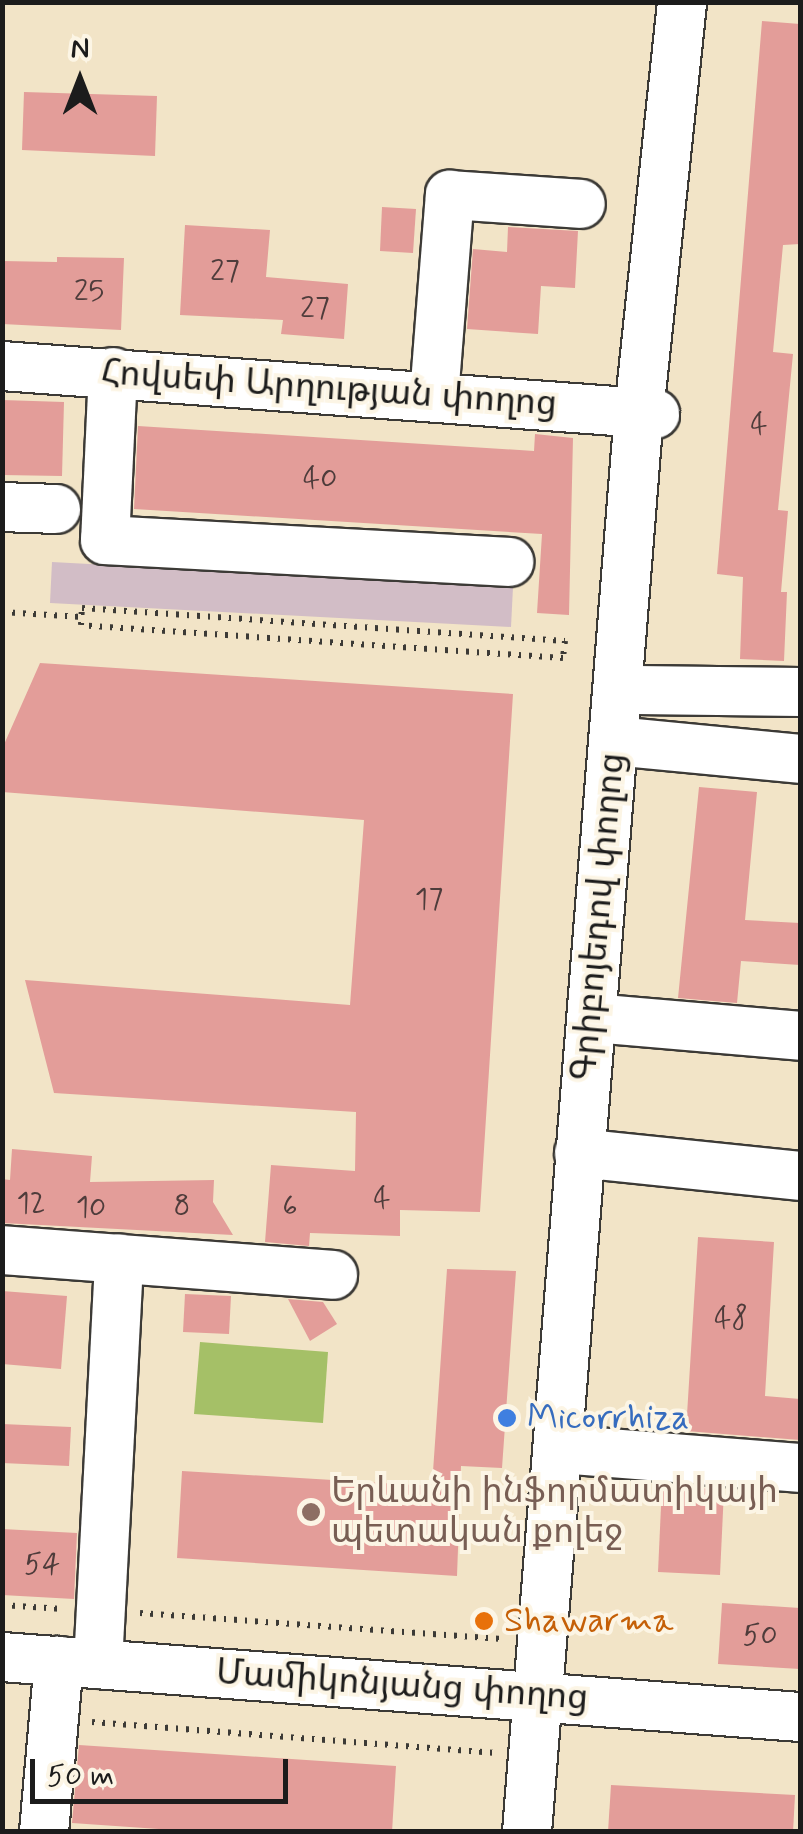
<!DOCTYPE html>
<html>
<head>
<meta charset="utf-8">
<style>
	body { margin:0 }
	#map { position:relative; width:803px; height:1834px; overflow:hidden; background:#f2e4c7; font-family:Mynerve,"Noto Sans Armenian",sans-serif }
	div>[style] { position:absolute }
	.industrial>* { inset:0; background:#d2bdc6 }
	.green>* { inset:0; background:#a5c067 }
	.building>* { inset:0; background:#e39d99 }
	.path>* { height:6px; margin-top:-3px; transform-origin:0; background:repeating-linear-gradient(90deg,#3c3a36 0 2.5px,transparent 0 10.5px) }
	.roads { filter:drop-shadow(2px 0 #3c3a36) drop-shadow(-2px 0 #3c3a36) drop-shadow(0 2px #3c3a36) drop-shadow(0 -2px #3c3a36) }
	.minor>* { height:48px; margin:-24px; padding:0 24px; transform-origin:24px; border-radius:24px; background:#fff }
	.dots>* { width:28px; height:28px; translate:-50% -50%; box-sizing:border-box; border:5px solid #fcf5e5; border-radius:50% }
	span { translate:-50% -50%; white-space:nowrap; text-align:center; line-height:1.15; -webkit-text-stroke:8px #fcf5e5; paint-order:stroke }
	.number-label { font-size:30px; color:#4e3c3b }
	.number-label span { -webkit-text-stroke-width:0 }
	.street-label { font-size:35px; color:#1c1c1c }
	.shop-label { font-size:35px; color:#366cbe }
	.left { translate:0 -50%; text-align:left }
	.education-label { font-size:35px; color:#785e54 }
	.food-label { font-size:35px; color:#c56008 }
	.frame { position:absolute; inset:0; border:5px solid #1c1c1c; pointer-events:none }
	.north { position:absolute; left:30px; top:30px; width:100px; height:100px; -webkit-text-stroke:8px #fcf5e5; paint-order:stroke; rotate:0deg; font-size:28px; font-weight:700; line-height:40px; text-align:center; color:#1c1c1c }
	.north::after { content:''; display:block; margin:auto; width:35px; height:45px; background:#1c1c1c; clip-path:polygon(50% 0,100% 100%,50% 72%,0 100%) }
	.scale { position:absolute; left:30px; top:1759px; width:258px; height:45px; box-sizing:border-box; border:5px solid #1c1c1c; border-top:0; padding-left:12px; font-size:30px; line-height:35px; white-space:nowrap; color:#1c1c1c; -webkit-text-stroke:8px #fcf5e5; paint-order:stroke }
</style>
</head>
<body>
<div id="map">
	<div class="industrial">
		<i style="clip-path:polygon(52px 562px,513px 587px,511px 627px,50px 603px)"></i>
	</div>
	<div class="green">
		<i style="clip-path:polygon(200px 1342px,328px 1352px,323px 1423px,194px 1414px)"></i>
	</div>
	<div class="building">
		<i style="clip-path:polygon(762px 21px,800px 24px,800px 244px,783px 245px,773px 352px,793px 354px,778px 510px,788px 511px,781px 592px,787px 592px,784px 661px,740px 659px,743px 577px,717px 574px)"></i>
		<i style="clip-path:polygon(24px 92px,157px 96px,155px 156px,22px 150px)"></i>
		<i style="clip-path:polygon(382px 207px,416px 209px,413px 253px,380px 251px)"></i>
		<i style="clip-path:polygon(185px 225px,270px 230px,266px 277px,348px 284px,344px 339px,281px 334px,283px 320px,180px 315px)"></i>
		<i style="clip-path:polygon(508px 227px,578px 231px,575px 288px,541px 286px,538px 334px,467px 329px,473px 249px,507px 252px)"></i>
		<i style="clip-path:polygon(57px 257px,124px 258px,121px 330px,2px 324px,2px 261px,57px 262px)"></i>
		<i style="clip-path:polygon(2px 400px,64px 402px,62px 476px,2px 475px)"></i>
		<i style="clip-path:polygon(138px 426px,534px 451px,535px 434px,573px 438px,569px 615px,537px 613px,542px 534px,134px 509px)"></i>
		<i style="clip-path:polygon(40px 663px,513px 694px,480px 1212px,400px 1210px,400px 1236px,310px 1233px,309px 1246px,265px 1242px,271px 1165px,355px 1171px,356px 1112px,54px 1093px,25px 980px,350px 1005px,364px 820px,2px 792px,2px 749px)"></i>
		<i style="clip-path:polygon(699px 787px,757px 792px,745px 920px,800px 923px,800px 965px,741px 961px,737px 1003px,678px 998px)"></i>
		<i style="clip-path:polygon(12px 1149px,92px 1156px,90px 1182px,214px 1180px,213px 1202px,233px 1235px,2px 1223px,2px 1179px,10px 1180px)"></i>
		<i style="clip-path:polygon(698px 1237px,774px 1242px,765px 1396px,800px 1399px,800px 1440px,686px 1431px)"></i>
		<i style="clip-path:polygon(447px 1269px,516px 1271px,502px 1468px,461px 1466px,457px 1576px,177px 1558px,182px 1471px,432px 1486px)"></i>
		<i style="clip-path:polygon(2px 1291px,67px 1296px,61px 1369px,2px 1364px)"></i>
		<i style="clip-path:polygon(185px 1294px,231px 1296px,229px 1334px,183px 1332px)"></i>
		<i style="clip-path:polygon(288px 1299px,323px 1302px,337px 1324px,310px 1341px)"></i>
		<i style="clip-path:polygon(2px 1424px,71px 1427px,69px 1466px,2px 1463px)"></i>
		<i style="clip-path:polygon(662px 1485px,724px 1490px,720px 1575px,658px 1572px)"></i>
		<i style="clip-path:polygon(2px 1529px,77px 1533px,74px 1599px,2px 1595px)"></i>
		<i style="clip-path:polygon(722px 1603px,800px 1608px,800px 1669px,718px 1664px)"></i>
		<i style="clip-path:polygon(79px 1745px,396px 1766px,392px 1832px,202px 1832px,72px 1823px)"></i>
		<i style="clip-path:polygon(611px 1785px,795px 1795px,793px 1832px,608px 1832px)"></i>
	</div>
	<div class="path">
		<i style="left:82px;top:608px;width:484px;rotate:3.9deg"></i>
		<i style="left:565px;top:641px;width:17px;rotate:97deg"></i>
		<i style="left:563px;top:658px;width:483px;rotate:-176.1deg"></i>
		<i style="left:81px;top:625px;width:17px;rotate:-87deg"></i>
		<i style="left:2px;top:612px;width:80px;rotate:3.6deg"></i>
		<i style="left:2px;top:1605px;width:61px;rotate:3.8deg"></i>
		<i style="left:140px;top:1613px;width:363px;rotate:4.1deg"></i>
		<i style="left:92px;top:1722px;width:402px;rotate:4.4deg"></i>
	</div>
	<div class="roads">
		<div class="minor">
			<i style="left:2px;top:366px;width:655px;rotate:4.2deg"></i>
			<i style="left:113px;top:372px;width:168px;rotate:92.7deg"></i>
			<i style="left:105px;top:540px;width:405px;rotate:3.1deg"></i>
			<i style="left:434px;top:397px;width:203px;rotate:-85.5deg"></i>
			<i style="left:450px;top:195px;width:131px;rotate:3.9deg"></i>
			<i style="left:2px;top:507px;width:54px;rotate:2.1deg"></i>
			<i style="left:636px;top:690px;width:164px;rotate:0.7deg"></i>
			<i style="left:614px;top:741px;width:187px;rotate:5.5deg"></i>
			<i style="left:592px;top:1018px;width:209px;rotate:4.9deg"></i>
			<i style="left:579px;top:1153px;width:222px;rotate:5.9deg"></i>
			<i style="left:2px;top:1250px;width:332px;rotate:4.3deg"></i>
			<i style="left:572px;top:1450px;width:229px;rotate:4.5deg"></i>
			<i style="left:2px;top:1657px;width:800px;rotate:4.3deg"></i>
			<i style="left:98px;top:1664px;width:406px;rotate:-87deg"></i>
			<i style="left:44px;top:1832px;width:172px;rotate:-85deg"></i>
			<i style="left:527px;top:1832px;width:1424px;rotate:-85.49deg"></i>
			<i style="left:639px;top:412px;width:412px;rotate:-84deg"></i>
		</div>
	</div>
	<div class="dots">
		<i style="left:507px;top:1418px;background:#3f7fe0"></i>
		<i style="left:311px;top:1512px;background:#8d6e63"></i>
		<i style="left:484px;top:1621px;background:#e8710a"></i>
	</div>
	<div class="number-label">
		<span style="left:225px;top:272px">27</span>
		<span style="left:89px;top:292px">25</span>
		<span style="left:315px;top:309px">27</span>
		<span style="left:759px;top:425px">4</span>
		<span style="left:320px;top:479px">40</span>
		<span style="left:429px;top:900px">17</span>
		<span style="left:382px;top:1199px">4</span>
		<span style="left:31px;top:1204px">12</span>
		<span style="left:182px;top:1206px">8</span>
		<span style="left:290px;top:1207px">6</span>
		<span style="left:91px;top:1208px">10</span>
		<span style="left:731px;top:1319px">48</span>
		<span style="left:42px;top:1565px">54</span>
		<span style="left:760px;top:1636px">50</span>
	</div>
	<div class="street-label">
		<span style="left:329px;top:389px;rotate:4deg">Հովսեփ Արղության փողոց</span>
		<span style="left:599px;top:917px;rotate:-85deg">Գրիբոյեդով փողոց</span>
		<span style="left:402px;top:1686px;rotate:4deg">Մամիկոնյանց փողոց</span>
	</div>
	<div class="shop-label">
		<span class="left" style="left:527px;top:1418px">Micorrhiza</span>
	</div>
	<div class="education-label">
		<span class="left" style="left:331px;top:1512px">Երևանի ինֆորմատիկայի<br>պետական քոլեջ</span>
	</div>
	<div class="food-label">
		<span class="left" style="left:504px;top:1621px">Shawarma</span>
	</div>
	<div class="frame"></div>
	<div class="north">N</div>
	<div class="scale">50 m</div>
</div>
</body>
</html>
